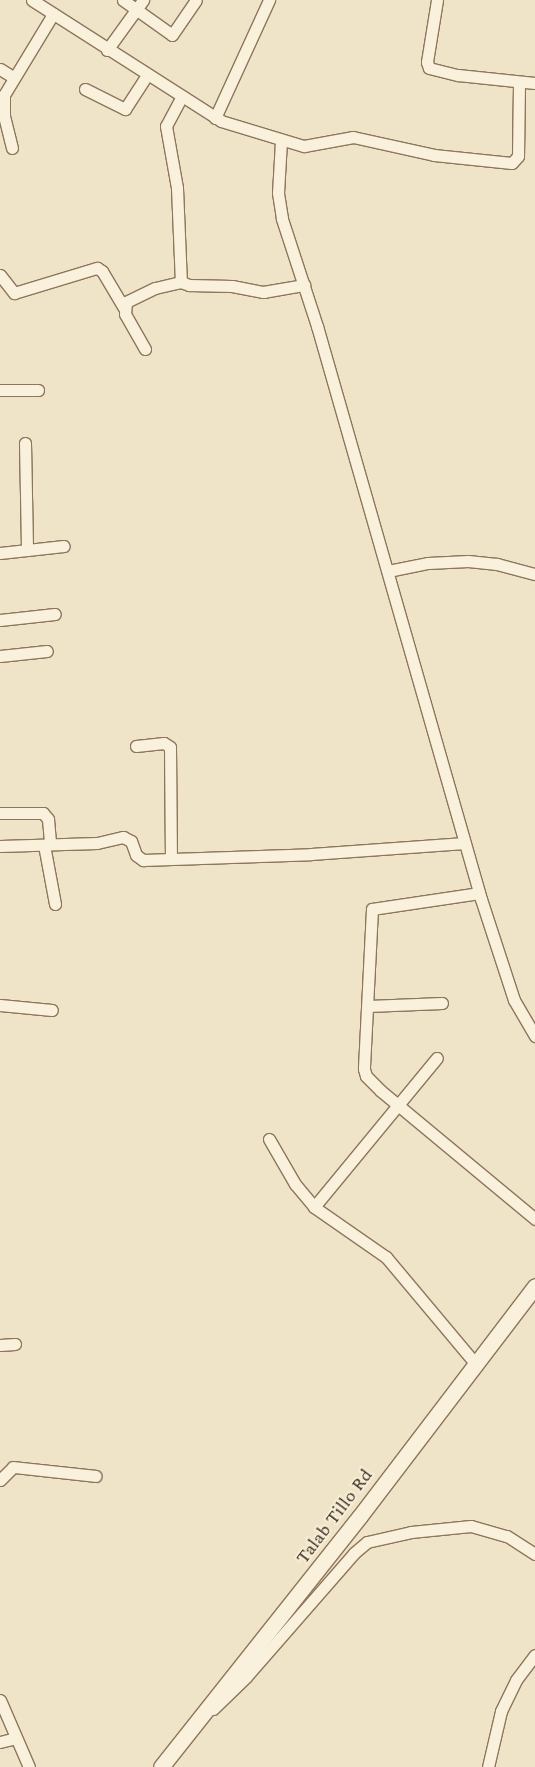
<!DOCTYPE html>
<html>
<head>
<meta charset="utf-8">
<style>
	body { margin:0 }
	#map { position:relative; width:535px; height:1767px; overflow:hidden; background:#f0e4c8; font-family:Spectral,serif }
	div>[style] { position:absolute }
	.roads { filter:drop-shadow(1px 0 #8d765c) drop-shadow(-1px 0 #8d765c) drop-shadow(0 1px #8d765c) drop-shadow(0 -1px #8d765c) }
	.minor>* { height:11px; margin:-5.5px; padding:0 5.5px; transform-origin:5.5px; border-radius:5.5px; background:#faf1dc }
	.secondary>* { height:15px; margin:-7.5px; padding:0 7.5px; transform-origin:7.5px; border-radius:7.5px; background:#faf1dc }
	span { translate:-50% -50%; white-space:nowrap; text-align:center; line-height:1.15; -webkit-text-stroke:4px #f7eed8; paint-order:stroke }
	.street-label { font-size:18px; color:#3d2e20 }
</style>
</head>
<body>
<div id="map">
	<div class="roads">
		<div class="minor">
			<i style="left:32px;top:0;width:224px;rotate:32.6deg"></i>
			<i style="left:221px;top:121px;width:87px;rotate:16.8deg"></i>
			<i style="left:304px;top:146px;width:50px;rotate:-10.4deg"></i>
			<i style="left:353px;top:137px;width:83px;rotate:12.5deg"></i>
			<i style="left:434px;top:155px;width:78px;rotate:5.9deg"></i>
			<i style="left:512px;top:163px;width:9px;rotate:-49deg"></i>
			<i style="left:518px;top:156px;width:74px;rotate:-89.2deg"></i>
			<i style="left:123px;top:0;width:60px;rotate:35.5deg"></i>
			<i style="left:172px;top:35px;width:42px;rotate:-55.6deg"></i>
			<i style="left:437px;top:0;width:63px;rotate:99.2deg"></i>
			<i style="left:427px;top:62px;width:6px;rotate:72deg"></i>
			<i style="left:429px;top:68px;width:30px;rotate:14deg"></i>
			<i style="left:458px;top:75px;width:77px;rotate:5.9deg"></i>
			<i style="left:107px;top:50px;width:62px;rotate:-54.2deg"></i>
			<i style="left:0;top:69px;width:15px;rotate:32deg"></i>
			<i style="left:85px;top:89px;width:45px;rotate:26.6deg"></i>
			<i style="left:125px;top:109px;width:40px;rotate:-57.1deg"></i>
			<i style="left:182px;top:96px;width:34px;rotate:118deg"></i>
			<i style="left:166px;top:126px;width:63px;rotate:79.9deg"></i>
			<i style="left:177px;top:188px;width:94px;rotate:87.6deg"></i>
			<i style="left:181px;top:282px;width:9px;rotate:21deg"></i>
			<i style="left:189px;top:285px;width:43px;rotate:1.3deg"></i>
			<i style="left:232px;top:286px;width:32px;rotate:11deg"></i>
			<i style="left:263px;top:292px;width:42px;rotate:-9.7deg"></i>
			<i style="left:215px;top:118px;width:130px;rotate:-65.4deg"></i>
			<i style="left:281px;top:141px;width:52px;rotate:93.3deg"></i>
			<i style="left:278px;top:193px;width:26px;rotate:81deg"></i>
			<i style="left:282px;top:219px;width:113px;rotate:71.9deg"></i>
			<i style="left:317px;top:326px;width:596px;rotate:74.03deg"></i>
			<i style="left:481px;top:899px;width:106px;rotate:71.9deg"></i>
			<i style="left:514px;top:1000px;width:42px;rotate:59.7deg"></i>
			<i style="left:12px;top:148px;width:34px;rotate:-104deg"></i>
			<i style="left:4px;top:115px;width:20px;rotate:-90deg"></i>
			<i style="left:4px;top:95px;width:95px;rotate:-58.8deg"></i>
			<i style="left:0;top:275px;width:23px;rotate:52deg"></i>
			<i style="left:14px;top:293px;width:87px;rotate:-16.8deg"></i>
			<i style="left:97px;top:268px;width:6px;rotate:31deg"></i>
			<i style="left:102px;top:271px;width:43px;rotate:59.3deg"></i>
			<i style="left:145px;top:349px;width:40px;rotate:-119.7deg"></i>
			<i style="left:125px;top:314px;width:12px;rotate:-85deg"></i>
			<i style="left:126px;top:302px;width:32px;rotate:-26deg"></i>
			<i style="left:155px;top:288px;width:27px;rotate:-13deg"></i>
			<i style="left:0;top:390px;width:38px"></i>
			<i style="left:25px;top:443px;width:107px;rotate:88.9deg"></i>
			<i style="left:0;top:553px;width:64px;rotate:-6.2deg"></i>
			<i style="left:388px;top:571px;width:41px;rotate:-11.3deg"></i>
			<i style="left:428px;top:563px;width:40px;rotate:-2.9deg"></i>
			<i style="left:468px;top:561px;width:29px;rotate:6deg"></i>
			<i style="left:497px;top:564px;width:39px;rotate:15deg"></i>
			<i style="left:0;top:620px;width:55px;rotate:-6.2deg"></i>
			<i style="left:0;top:656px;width:47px;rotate:-6.1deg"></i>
			<i style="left:136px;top:746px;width:28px;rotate:-6deg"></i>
			<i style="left:164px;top:743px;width:7px;rotate:34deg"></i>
			<i style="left:170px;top:747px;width:112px;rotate:89.5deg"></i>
			<i style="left:0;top:813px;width:43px"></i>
			<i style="left:43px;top:813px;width:8px;rotate:50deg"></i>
			<i style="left:48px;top:819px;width:25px;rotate:85deg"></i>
			<i style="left:44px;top:845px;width:60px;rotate:79.4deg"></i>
			<i style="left:0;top:846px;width:97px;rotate:-1.8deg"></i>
			<i style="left:97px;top:843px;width:27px;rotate:-13deg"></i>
			<i style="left:123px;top:837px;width:9px;rotate:27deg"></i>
			<i style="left:131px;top:841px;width:15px;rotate:70deg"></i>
			<i style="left:136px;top:855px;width:9px;rotate:36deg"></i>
			<i style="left:143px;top:860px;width:168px;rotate:-2deg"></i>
			<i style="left:311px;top:854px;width:154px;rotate:-4.1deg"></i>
			<i style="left:479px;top:893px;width:108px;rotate:171.5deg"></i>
			<i style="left:372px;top:909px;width:160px;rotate:92.9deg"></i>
			<i style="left:364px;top:1069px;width:7px;rotate:74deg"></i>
			<i style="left:366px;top:1076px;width:21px;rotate:45deg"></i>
			<i style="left:381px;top:1091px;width:200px;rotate:39.7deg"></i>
			<i style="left:0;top:1005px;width:52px;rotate:5.5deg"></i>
			<i style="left:368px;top:1006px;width:74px;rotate:-2.3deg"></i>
			<i style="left:269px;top:1139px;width:52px;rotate:60deg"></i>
			<i style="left:295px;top:1184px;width:30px;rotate:50deg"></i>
			<i style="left:314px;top:1207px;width:88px;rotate:34.8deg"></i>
			<i style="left:386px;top:1257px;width:137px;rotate:50deg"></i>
			<i style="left:314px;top:1207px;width:193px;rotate:-50.5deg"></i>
			<i style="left:0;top:1345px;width:15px;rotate:-4deg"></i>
			<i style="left:0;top:1480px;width:18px;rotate:-45deg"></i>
			<i style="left:13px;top:1467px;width:83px;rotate:6.2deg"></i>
			<i style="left:0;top:1700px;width:73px;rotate:66.6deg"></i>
			<i style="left:213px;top:1709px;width:46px;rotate:-44.1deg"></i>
			<i style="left:246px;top:1677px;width:164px;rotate:-48.9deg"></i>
			<i style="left:354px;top:1553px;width:17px;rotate:-40deg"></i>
			<i style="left:367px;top:1542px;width:45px;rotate:-12.8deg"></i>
			<i style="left:411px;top:1532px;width:60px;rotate:-5.7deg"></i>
			<i style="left:471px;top:1526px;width:37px;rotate:16deg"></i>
			<i style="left:507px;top:1536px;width:33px;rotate:33deg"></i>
			<i style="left:0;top:1742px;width:16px;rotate:-14deg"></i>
			<i style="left:488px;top:1767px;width:57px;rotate:-76.9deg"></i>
			<i style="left:501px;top:1711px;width:34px;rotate:-64deg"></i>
			<i style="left:516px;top:1680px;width:31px;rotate:-53deg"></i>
		</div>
		<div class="secondary">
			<i style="left:161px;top:1767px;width:320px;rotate:-51.6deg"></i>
			<i style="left:360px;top:1516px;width:289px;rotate:-52.7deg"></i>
		</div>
	</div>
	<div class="street-label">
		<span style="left:335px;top:1517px;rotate:-53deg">Talab Tillo Rd</span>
	</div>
</div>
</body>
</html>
